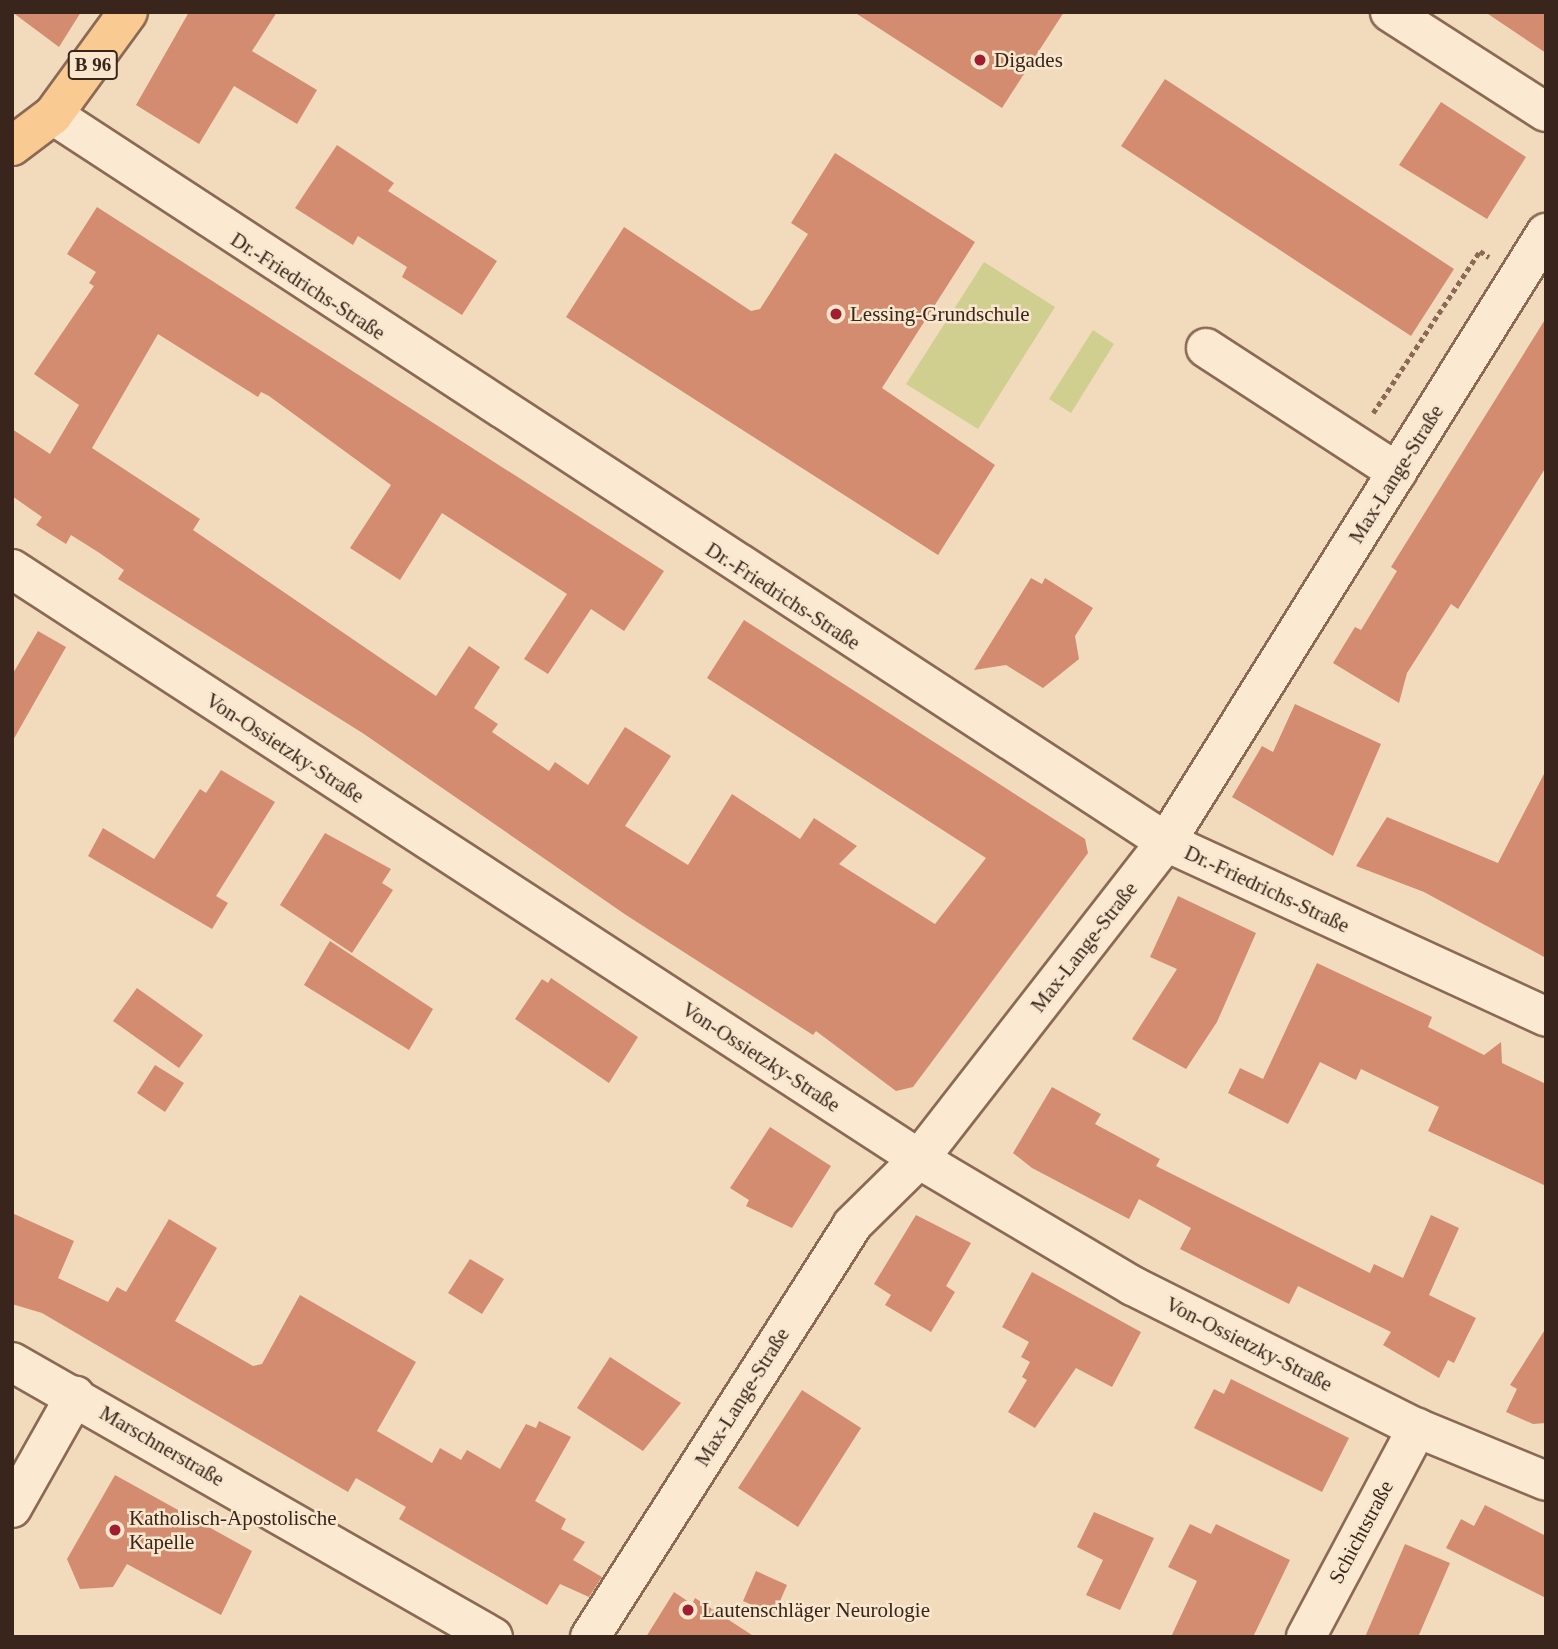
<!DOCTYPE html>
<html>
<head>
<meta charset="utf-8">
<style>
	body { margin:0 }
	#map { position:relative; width:1558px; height:1649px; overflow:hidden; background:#f2dbbd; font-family:Georgia,serif }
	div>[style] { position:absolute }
	.green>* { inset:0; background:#d0cf90 }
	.building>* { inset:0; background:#d38c6f }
	.path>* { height:4.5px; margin-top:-2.25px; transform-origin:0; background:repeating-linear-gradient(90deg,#8b6a55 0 5px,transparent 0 8.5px) }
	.roads { filter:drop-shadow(2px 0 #8b6a55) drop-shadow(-2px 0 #8b6a55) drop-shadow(0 2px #8b6a55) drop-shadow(0 -2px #8b6a55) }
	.minor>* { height:38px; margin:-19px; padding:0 19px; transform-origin:19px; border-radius:19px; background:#fce9d1 }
	.major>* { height:38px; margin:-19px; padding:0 19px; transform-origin:19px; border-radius:19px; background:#f9ca91 }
	.dots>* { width:19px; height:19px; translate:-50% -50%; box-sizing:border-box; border:4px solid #f8e6cd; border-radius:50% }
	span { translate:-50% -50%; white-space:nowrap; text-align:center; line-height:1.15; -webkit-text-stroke:5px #f8e6cd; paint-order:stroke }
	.shield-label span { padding:2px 5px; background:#f8e6cd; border:2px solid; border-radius:5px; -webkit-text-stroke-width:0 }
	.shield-label { font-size:19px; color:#39251b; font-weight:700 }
	.poi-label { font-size:21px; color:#39251b }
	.left { translate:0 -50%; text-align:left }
	.street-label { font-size:21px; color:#39251b }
	.frame { position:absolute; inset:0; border:14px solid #39251b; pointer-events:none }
</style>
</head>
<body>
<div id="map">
	<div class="green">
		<i style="clip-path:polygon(984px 262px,1055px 307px,978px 429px,906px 384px)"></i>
		<i style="clip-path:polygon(1093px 330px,1114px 344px,1071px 413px,1049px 399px)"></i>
	</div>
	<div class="building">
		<i style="clip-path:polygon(12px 12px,81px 12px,59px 47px)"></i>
		<i style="clip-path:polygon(189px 12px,277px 12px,252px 51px,317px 90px,297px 124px,234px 86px,199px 144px,136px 105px)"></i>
		<i style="clip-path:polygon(854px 12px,1064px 12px,1002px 108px)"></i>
		<i style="clip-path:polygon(1485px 12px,1546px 12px,1546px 53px)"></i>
		<i style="clip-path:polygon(1165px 79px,1454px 269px,1411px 336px,1121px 146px)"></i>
		<i style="clip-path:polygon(1441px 102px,1526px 157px,1487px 219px,1399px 165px)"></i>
		<i style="clip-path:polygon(337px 145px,394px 183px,388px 191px,497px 261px,462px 315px,402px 277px,407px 267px,358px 236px,353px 245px,295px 208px)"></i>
		<i style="clip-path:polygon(835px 153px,975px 242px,882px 388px,995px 465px,938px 555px,566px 317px,624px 227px,751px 311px,760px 309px,808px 234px,791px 223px)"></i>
		<i style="clip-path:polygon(97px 207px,664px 571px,624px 631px,591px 609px,548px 674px,524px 659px,567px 594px,442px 513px,400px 580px,350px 548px,391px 485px,269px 396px,261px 392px,258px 397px,158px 334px,92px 448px,200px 519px,193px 530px,436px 696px,469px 646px,500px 667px,474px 708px,498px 724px,492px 732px,549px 771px,555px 762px,588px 785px,625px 727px,671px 756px,625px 826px,688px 865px,732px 794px,800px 839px,814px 818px,857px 846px,839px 864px,935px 924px,986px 858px,707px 678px,744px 620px,1085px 839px,1088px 853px,913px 1087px,896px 1091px,816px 1031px,813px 1035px,626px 915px,364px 734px,118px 579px,124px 570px,98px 552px,71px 535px,66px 544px,36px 525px,42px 517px,12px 496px,12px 429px,50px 454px,79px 405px,34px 374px,94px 286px,89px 283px,96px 272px,67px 254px)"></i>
		<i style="clip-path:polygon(1546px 318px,1546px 467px,1458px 609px,1451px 604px,1407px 673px,1399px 703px,1333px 663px,1355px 627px,1361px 630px,1397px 571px,1391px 567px)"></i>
		<i style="clip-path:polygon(1031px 578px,1042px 584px,1045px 578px,1093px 608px,1075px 636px,1079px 659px,1043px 688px,1006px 665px,974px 670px)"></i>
		<i style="clip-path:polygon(38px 631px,66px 647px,12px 742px,12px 675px)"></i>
		<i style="clip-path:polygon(1295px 704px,1381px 744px,1333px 856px,1232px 797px,1262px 746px,1273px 752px)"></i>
		<i style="clip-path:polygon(221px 770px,275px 802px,216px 896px,228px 903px,212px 929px,88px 856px,103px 828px,154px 859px,200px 789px,206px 793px)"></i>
		<i style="clip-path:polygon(1546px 770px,1546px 958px,1424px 892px,1356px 866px,1387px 817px,1498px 863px)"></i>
		<i style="clip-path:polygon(325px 833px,391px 869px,382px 883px,393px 890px,352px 953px,280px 905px)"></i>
		<i style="clip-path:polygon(1178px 896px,1256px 933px,1217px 1022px,1186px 1069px,1132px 1039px,1177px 969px,1150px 957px)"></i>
		<i style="clip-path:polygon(330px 941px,433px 1009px,409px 1050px,304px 985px)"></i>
		<i style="clip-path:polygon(1317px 963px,1432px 1017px,1428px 1027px,1484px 1055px,1501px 1042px,1502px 1063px,1546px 1084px,1546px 1186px,1428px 1131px,1439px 1107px,1361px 1069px,1356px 1080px,1320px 1062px,1288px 1124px,1228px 1093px,1240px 1068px,1263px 1079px)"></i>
		<i style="clip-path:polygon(551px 978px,638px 1037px,609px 1083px,515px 1019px,542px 979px,548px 983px)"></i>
		<i style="clip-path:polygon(137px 988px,203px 1035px,179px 1068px,113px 1021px)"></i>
		<i style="clip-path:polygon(155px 1065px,184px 1083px,165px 1112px,137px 1093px)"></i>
		<i style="clip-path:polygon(1052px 1087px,1101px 1114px,1095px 1124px,1160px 1159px,1156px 1166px,1370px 1273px,1374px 1264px,1403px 1278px,1431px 1215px,1459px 1228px,1429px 1295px,1476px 1318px,1454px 1363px,1448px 1360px,1439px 1378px,1383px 1345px,1391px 1332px,1298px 1286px,1289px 1304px,1180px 1249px,1191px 1228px,1139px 1199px,1129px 1219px,1032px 1168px,1013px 1153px)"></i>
		<i style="clip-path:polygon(770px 1127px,831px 1166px,792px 1228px,746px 1206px,749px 1200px,730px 1188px)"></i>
		<i style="clip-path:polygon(12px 1213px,74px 1241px,58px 1278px,108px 1302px,117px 1287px,126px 1292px,169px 1219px,217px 1248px,175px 1321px,253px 1366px,262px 1364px,300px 1295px,416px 1362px,377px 1431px,432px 1463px,440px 1448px,461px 1460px,467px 1450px,500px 1469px,526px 1424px,536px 1428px,539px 1421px,571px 1437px,535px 1501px,566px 1519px,561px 1529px,585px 1542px,573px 1560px,602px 1577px,589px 1597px,560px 1584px,547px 1605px,399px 1519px,406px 1507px,356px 1478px,348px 1492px,42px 1313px,12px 1304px)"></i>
		<i style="clip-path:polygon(916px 1215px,971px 1243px,946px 1286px,955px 1292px,931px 1332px,885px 1305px,891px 1295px,874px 1284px)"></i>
		<i style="clip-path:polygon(470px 1259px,504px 1279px,482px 1314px,448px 1293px)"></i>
		<i style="clip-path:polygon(1032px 1272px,1141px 1332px,1112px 1387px,1076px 1368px,1035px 1428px,1008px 1412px,1027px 1380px,1022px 1377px,1030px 1362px,1021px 1357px,1029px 1342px,1002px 1327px)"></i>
		<i style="clip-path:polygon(1546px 1328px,1546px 1423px,1533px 1424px,1506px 1412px,1517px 1389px,1510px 1385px)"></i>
		<i style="clip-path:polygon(610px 1357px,681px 1403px,643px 1451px,577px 1408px)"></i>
		<i style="clip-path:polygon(1231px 1379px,1349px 1438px,1322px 1492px,1194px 1428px,1214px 1389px,1224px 1394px)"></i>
		<i style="clip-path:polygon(802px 1390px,861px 1428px,798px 1527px,738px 1488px)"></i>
		<i style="clip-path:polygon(115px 1475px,252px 1551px,221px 1615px,127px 1564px,113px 1587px,80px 1589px,67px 1559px)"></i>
		<i style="clip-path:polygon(1485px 1505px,1546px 1536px,1546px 1598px,1446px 1548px,1461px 1519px,1474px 1526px)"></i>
		<i style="clip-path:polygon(1094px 1512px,1154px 1538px,1120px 1610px,1086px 1595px,1103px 1560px,1077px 1547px)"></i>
		<i style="clip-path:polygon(1190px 1524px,1211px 1534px,1216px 1524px,1290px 1560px,1253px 1637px,1171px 1637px,1197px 1581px,1168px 1567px)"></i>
		<i style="clip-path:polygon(1405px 1544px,1450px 1563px,1418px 1637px,1365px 1637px)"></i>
		<i style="clip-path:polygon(756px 1571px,787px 1585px,774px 1615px,743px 1601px)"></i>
		<i style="clip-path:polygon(674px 1592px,692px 1604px,695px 1598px,755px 1637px,646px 1637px)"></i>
	</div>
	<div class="path">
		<i style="left:1373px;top:413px;width:194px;rotate:-56.6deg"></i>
		<i style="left:1480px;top:251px;width:11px;rotate:34deg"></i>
	</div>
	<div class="roads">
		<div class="minor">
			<i style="left:1390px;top:12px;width:185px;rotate:32.7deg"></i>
			<i style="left:53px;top:115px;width:1329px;rotate:33.15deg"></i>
			<i style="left:1166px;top:842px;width:418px;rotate:24.7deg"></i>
			<i style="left:1206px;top:348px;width:228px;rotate:33deg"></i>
			<i style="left:12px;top:569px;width:1082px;rotate:33.04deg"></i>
			<i style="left:919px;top:1159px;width:249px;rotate:30.7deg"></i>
			<i style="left:1133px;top:1286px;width:318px;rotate:26.6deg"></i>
			<i style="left:1417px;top:1428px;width:139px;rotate:22.3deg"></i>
			<i style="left:12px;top:1362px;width:554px;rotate:29.76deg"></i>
			<i style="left:12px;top:1508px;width:129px;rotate:-60.6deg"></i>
			<i style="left:590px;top:1637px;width:488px;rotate:-57.5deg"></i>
			<i style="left:852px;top:1225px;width:94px;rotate:-44.6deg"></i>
			<i style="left:919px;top:1159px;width:402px;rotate:-52.1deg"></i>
			<i style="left:1166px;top:842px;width:718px;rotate:-58.04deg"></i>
			<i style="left:1306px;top:1637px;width:237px;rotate:-62deg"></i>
		</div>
		<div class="major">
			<i style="left:12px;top:146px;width:51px;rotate:-37.1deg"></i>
			<i style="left:53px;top:115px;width:127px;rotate:-53.9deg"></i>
		</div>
	</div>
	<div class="dots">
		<i style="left:980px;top:60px;background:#9f1f31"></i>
		<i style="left:836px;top:314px;background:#9f1f31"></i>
		<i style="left:115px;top:1530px;background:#9f1f31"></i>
		<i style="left:688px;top:1610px;background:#9f1f31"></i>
	</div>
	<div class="shield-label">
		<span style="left:93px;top:65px">B 96</span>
	</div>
	<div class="poi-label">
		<span class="left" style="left:994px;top:60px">Digades</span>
		<span class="left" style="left:850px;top:314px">Lessing-Grundschule</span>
		<span class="left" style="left:129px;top:1530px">Katholisch-Apostolische<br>Kapelle</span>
		<span class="left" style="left:702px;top:1610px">Lautenschläger Neurologie</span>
	</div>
	<div class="street-label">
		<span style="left:308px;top:286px;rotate:33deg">Dr.-Friedrichs-Straße</span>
		<span style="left:1396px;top:474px;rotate:-58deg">Max-Lange-Straße</span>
		<span style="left:783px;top:596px;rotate:33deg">Dr.-Friedrichs-Straße</span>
		<span style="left:285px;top:748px;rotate:33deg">Von-Ossietzky-Straße</span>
		<span style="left:1267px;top:889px;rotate:25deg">Dr.-Friedrichs-Straße</span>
		<span style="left:1084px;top:947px;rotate:-52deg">Max-Lange-Straße</span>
		<span style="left:761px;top:1057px;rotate:33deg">Von-Ossietzky-Straße</span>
		<span style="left:1249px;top:1344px;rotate:27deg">Von-Ossietzky-Straße</span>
		<span style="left:742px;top:1397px;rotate:-58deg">Max-Lange-Straße</span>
		<span style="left:162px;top:1446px;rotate:30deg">Marschnerstraße</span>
		<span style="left:1361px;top:1532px;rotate:-62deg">Schichtstraße</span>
	</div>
	<div class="frame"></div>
</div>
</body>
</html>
